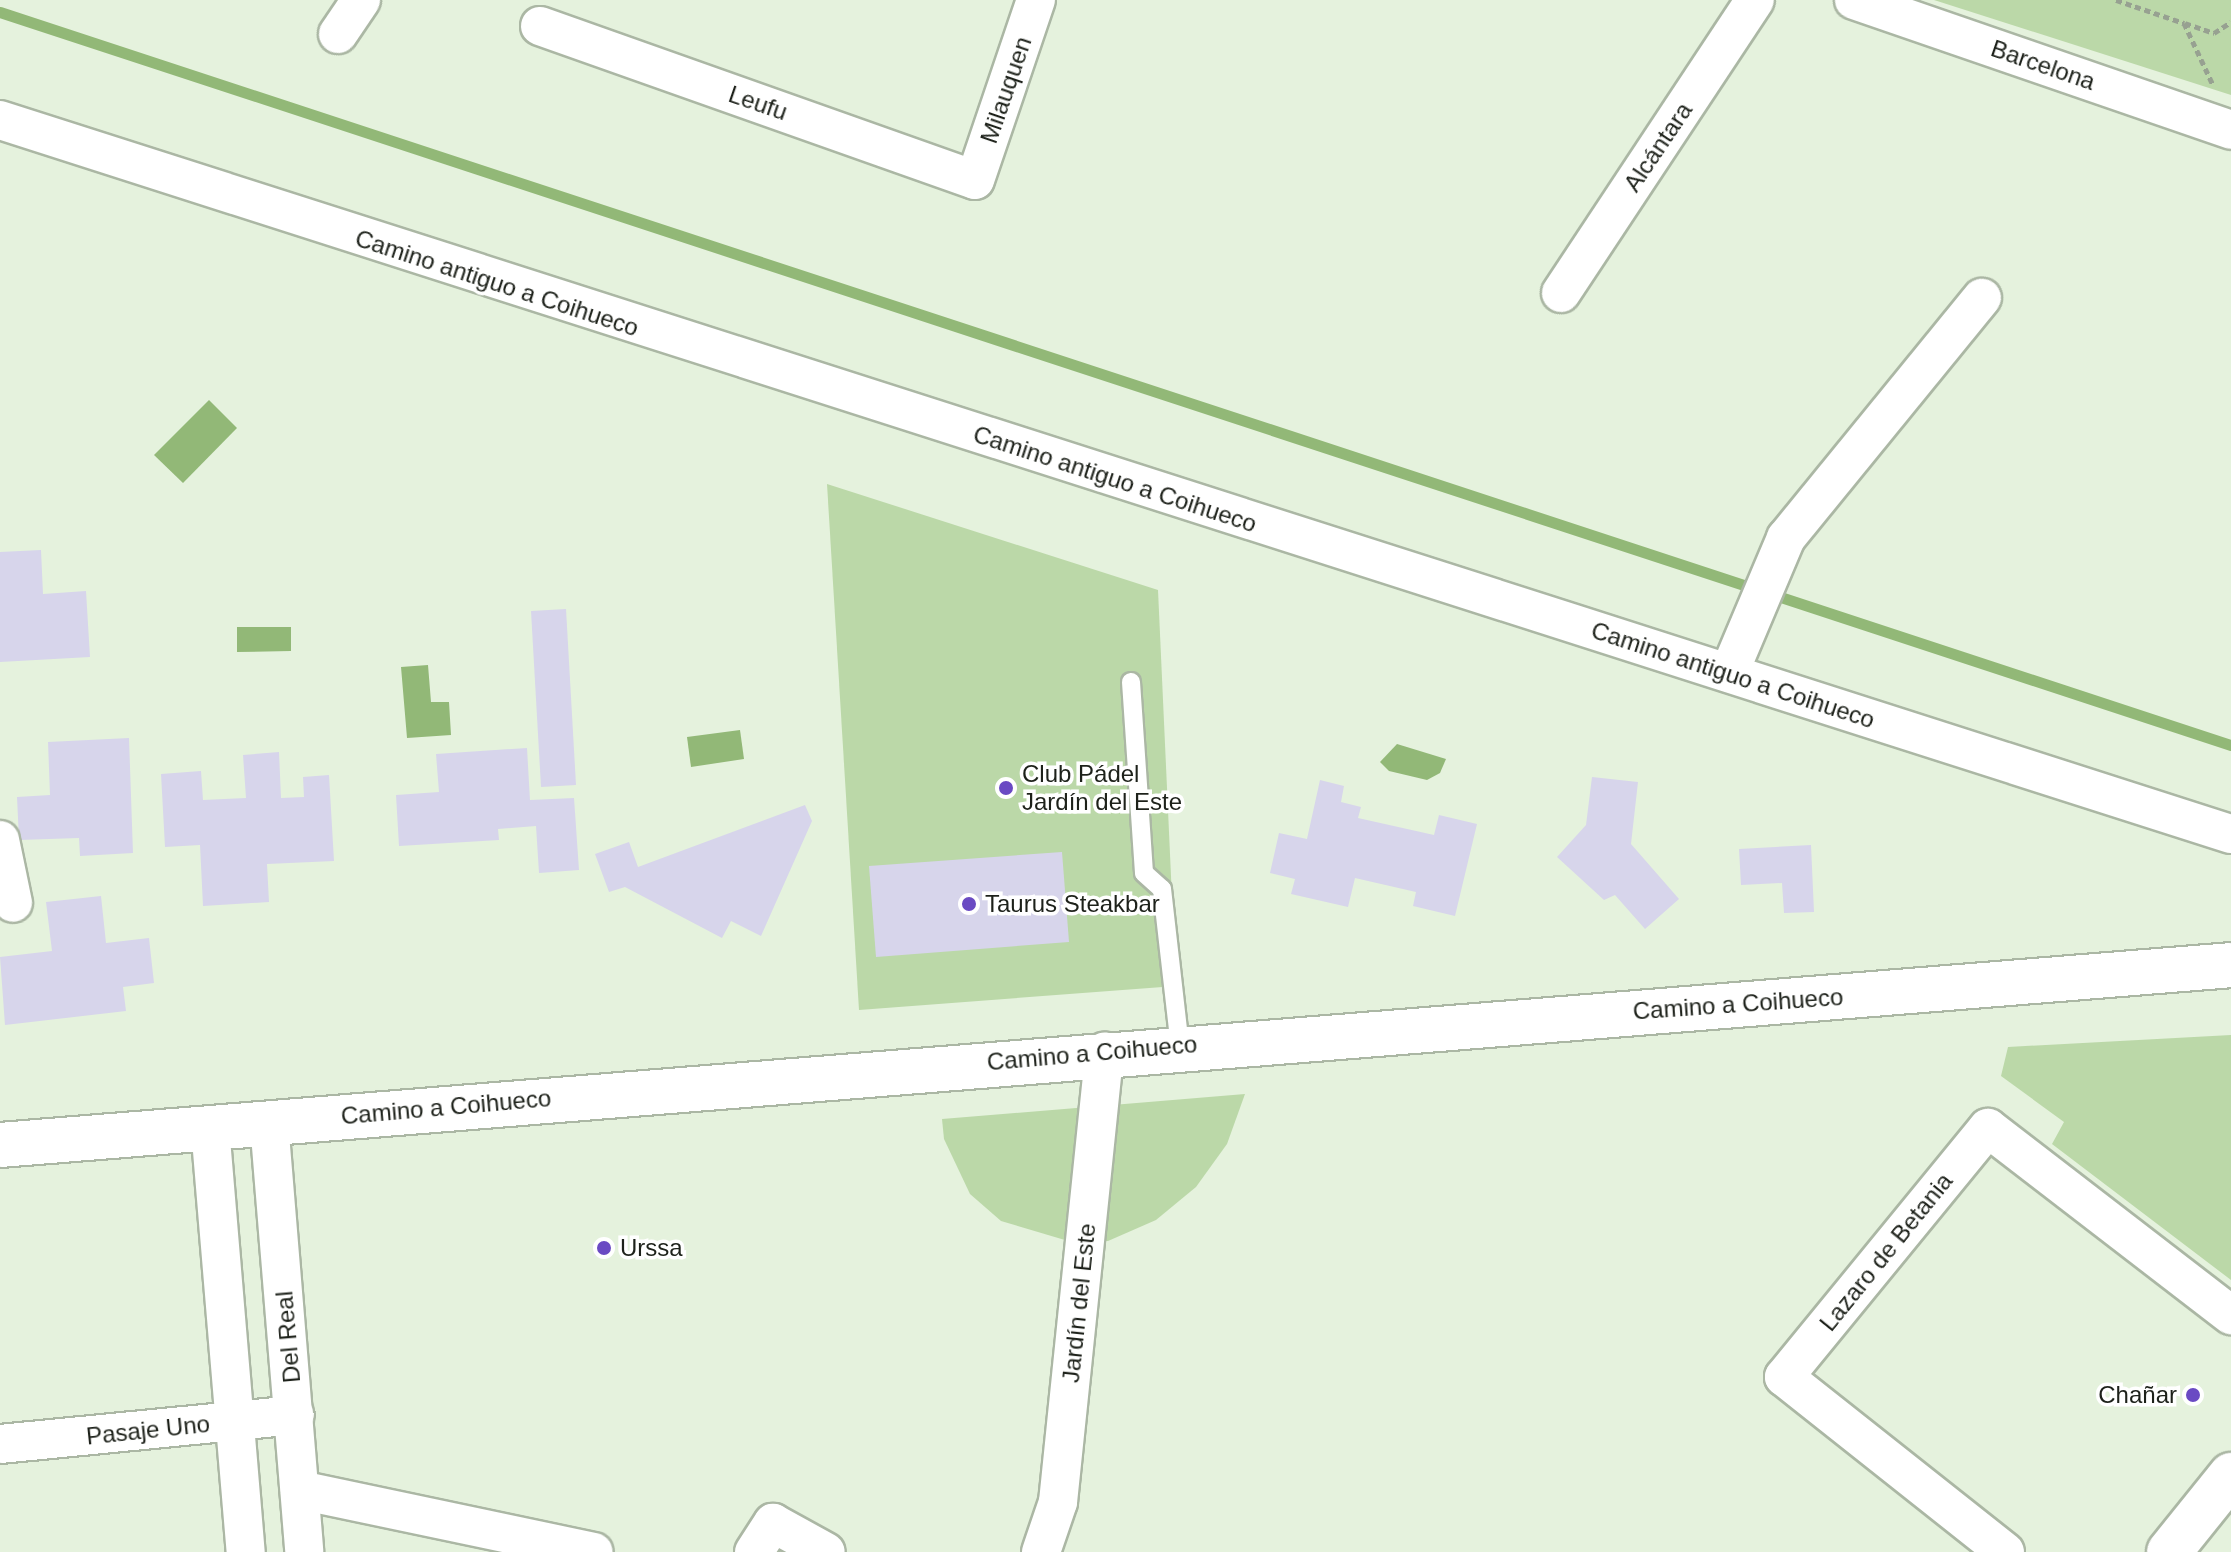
<!DOCTYPE html>
<html>
<head>
<meta charset="utf-8">
<style>
	body { margin:0 }
	#map { position:relative; width:2231px; height:1552px; overflow:hidden; background:#e5f2dd; font-family:Arial,sans-serif }
	div>[style] { position:absolute }
	.green>* { inset:0; background:#bbd8a8 }
	.water>* { inset:0; background:#92b877 }
	.stream>* { height:11px; margin:-5.5px; padding:0 5.5px; transform-origin:5.5px; border-radius:5.5px; background:#92b877 }
	.building>* { inset:0; background:#d7d5eb }
	.path>* { height:5px; margin-top:-2.5px; transform-origin:0; background:repeating-linear-gradient(90deg,#97a191 0 6px,transparent 0 10px) }
	.roads { filter:drop-shadow(2px 0 #abb7a4) drop-shadow(-2px 0 #abb7a4) drop-shadow(0 2px #abb7a4) drop-shadow(0 -2px #abb7a4) }
	.lane>* { height:18px; margin:-9px; padding:0 9px; transform-origin:9px; border-radius:9px; background:#fff }
	.street>* { height:38px; margin:-19px; padding:0 19px; transform-origin:19px; border-radius:19px; background:#fff }
	.secondary>* { height:44px; margin:-22px; padding:0 22px; transform-origin:22px; border-radius:22px; background:#fff }
	.dots>* { width:22px; height:22px; translate:-50% -50%; box-sizing:border-box; border:4px solid #fff; border-radius:50% }
	span { translate:-50% -50%; white-space:nowrap; text-align:center; line-height:1.15; -webkit-text-stroke:7px #fff; paint-order:stroke }
	.street-label { font-size:24px; color:#1d211a }
	.poi-label { font-size:24px; color:#1d211a }
	.left { translate:0 -50%; text-align:left }
	.right { translate:-100% -50%; text-align:right }
</style>
</head>
<body>
<div id="map">
	<div class="green">
		<i style="clip-path:polygon(1934px 0,2231px 0,2231px 95px)"></i>
		<i style="clip-path:polygon(827px 484px,1158px 590px,1176px 986px,859px 1010px)"></i>
		<i style="clip-path:polygon(2231px 1035px,2231px 1280px,2052px 1144px,2064px 1122px,2001px 1076px,2008px 1047px)"></i>
		<i style="clip-path:polygon(1245px 1094px,1227px 1144px,1196px 1187px,1156px 1220px,1108px 1241px,1075px 1243px,1001px 1221px,970px 1194px,944px 1139px,942px 1119px)"></i>
	</div>
	<div class="water">
		<i style="clip-path:polygon(209px 400px,237px 428px,183px 483px,154px 455px)"></i>
		<i style="clip-path:polygon(237px 627px,291px 627px,291px 651px,237px 652px)"></i>
		<i style="clip-path:polygon(428px 665px,431px 702px,449px 702px,451px 735px,407px 738px,401px 667px)"></i>
		<i style="clip-path:polygon(740px 730px,744px 759px,691px 767px,687px 737px)"></i>
		<i style="clip-path:polygon(1397px 744px,1446px 759px,1440px 773px,1427px 780px,1389px 771px,1380px 762px)"></i>
	</div>
	<div class="stream">
		<i style="left:0;top:12px;width:2348px;rotate:18.19deg"></i>
	</div>
	<div class="building">
		<i style="clip-path:polygon(41px 550px,43px 594px,86px 591px,90px 657px,0 662px,0 552px)"></i>
		<i style="clip-path:polygon(566px 609px,576px 785px,541px 787px,531px 611px)"></i>
		<i style="clip-path:polygon(129px 738px,133px 853px,80px 856px,79px 838px,19px 840px,17px 797px,50px 795px,48px 742px)"></i>
		<i style="clip-path:polygon(527px 748px,530px 800px,574px 798px,579px 870px,539px 873px,536px 826px,498px 829px,499px 840px,399px 846px,396px 795px,439px 792px,436px 754px)"></i>
		<i style="clip-path:polygon(279px 752px,281px 798px,304px 797px,303px 777px,329px 775px,334px 861px,267px 864px,269px 902px,203px 906px,200px 845px,165px 847px,161px 774px,201px 771px,203px 800px,246px 798px,243px 755px)"></i>
		<i style="clip-path:polygon(1592px 777px,1638px 782px,1631px 844px,1679px 899px,1645px 929px,1615px 895px,1604px 900px,1557px 857px,1586px 825px)"></i>
		<i style="clip-path:polygon(1320px 780px,1344px 786px,1341px 802px,1361px 807px,1358px 818px,1434px 835px,1439px 815px,1477px 824px,1455px 916px,1413px 906px,1416px 892px,1355px 878px,1348px 907px,1291px 894px,1295px 879px,1270px 873px,1279px 833px,1307px 839px)"></i>
		<i style="clip-path:polygon(805px 805px,812px 821px,761px 936px,731px 921px,722px 938px,625px 887px,609px 892px,595px 854px,629px 842px,638px 867px)"></i>
		<i style="clip-path:polygon(1811px 845px,1814px 912px,1784px 913px,1782px 883px,1741px 885px,1739px 849px)"></i>
		<i style="clip-path:polygon(1062px 852px,1069px 942px,876px 957px,869px 866px)"></i>
		<i style="clip-path:polygon(101px 896px,106px 943px,149px 938px,154px 983px,123px 987px,126px 1011px,5px 1025px,0 957px,52px 951px,46px 902px)"></i>
	</div>
	<div class="path">
		<i style="left:2116px;top:0;width:72px;rotate:18.7deg"></i>
		<i style="left:2184px;top:23px;width:68px;rotate:64.9deg"></i>
		<i style="left:2185px;top:23px;width:31px;rotate:19deg"></i>
		<i style="left:2214px;top:33px;width:20px;rotate:-33deg"></i>
	</div>
	<div class="roads">
		<div class="lane">
			<i style="left:1131px;top:682px;width:191px;rotate:86.1deg"></i>
			<i style="left:1144px;top:873px;width:24px;rotate:42deg"></i>
			<i style="left:1162px;top:889px;width:158px;rotate:83.5deg"></i>
		</div>
		<div class="street">
			<i style="left:1854px;top:0;width:399px;rotate:19deg"></i>
			<i style="left:540px;top:26px;width:461px;rotate:19.5deg"></i>
			<i style="left:975px;top:180px;width:190px;rotate:-71.3deg"></i>
			<i style="left:338px;top:34px;width:41px;rotate:-55.9deg"></i>
			<i style="left:0;top:120px;width:2342px;rotate:17.75deg"></i>
			<i style="left:1561px;top:293px;width:351px;rotate:-56.5deg"></i>
			<i style="left:1729px;top:673px;width:147px;rotate:-67.1deg"></i>
			<i style="left:1786px;top:538px;width:310px;rotate:-50.8deg"></i>
			<i style="left:0;top:840px;width:64px;rotate:78.3deg"></i>
			<i style="left:269px;top:1122px;width:431px;rotate:85.3deg"></i>
			<i style="left:210px;top:1127px;width:427px;rotate:85.2deg"></i>
			<i style="left:0;top:1444px;width:296px;rotate:-5.6deg"></i>
			<i style="left:300px;top:1490px;width:300px;rotate:11.9deg"></i>
			<i style="left:754px;top:1552px;width:35px;rotate:-57deg"></i>
			<i style="left:773px;top:1523px;width:60px;rotate:28.7deg"></i>
			<i style="left:1041px;top:1552px;width:53px;rotate:-71.2deg"></i>
			<i style="left:1058px;top:1502px;width:453px;rotate:-84.1deg"></i>
			<i style="left:2005px;top:1552px;width:282px;rotate:-141.6deg"></i>
			<i style="left:1784px;top:1377px;width:322px;rotate:-50.7deg"></i>
			<i style="left:1988px;top:1128px;width:307px;rotate:37.6deg"></i>
		</div>
		<div class="secondary">
			<i style="left:0;top:1145px;width:2238px;rotate:-4.61deg"></i>
			<i style="left:2169px;top:1552px;width:99px;rotate:-51.2deg"></i>
		</div>
	</div>
	<div class="dots">
		<i style="left:1006px;top:788px;background:#6a4ac3"></i>
		<i style="left:969px;top:904px;background:#6a4ac3"></i>
		<i style="left:604px;top:1248px;background:#6a4ac3"></i>
		<i style="left:2193px;top:1395px;background:#6a4ac3"></i>
	</div>
	<div class="street-label">
		<span style="left:2043px;top:65px;rotate:19deg">Barcelona</span>
		<span style="left:1006px;top:90px;rotate:-71deg">Milauquen</span>
		<span style="left:758px;top:103px;rotate:19deg">Leufu</span>
		<span style="left:1658px;top:147px;rotate:-56deg">Alcántara</span>
		<span style="left:497px;top:283px;rotate:18deg">Camino antiguo a Coihueco</span>
		<span style="left:1115px;top:479px;rotate:18deg">Camino antiguo a Coihueco</span>
		<span style="left:1733px;top:675px;rotate:18deg">Camino antiguo a Coihueco</span>
		<span style="left:1738px;top:1004px;rotate:-4deg">Camino a Coihueco</span>
		<span style="left:1092px;top:1053px;rotate:-5deg">Camino a Coihueco</span>
		<span style="left:446px;top:1107px;rotate:-5deg">Camino a Coihueco</span>
		<span style="left:1886px;top:1252px;rotate:-51deg">Lazaro de Betania</span>
		<span style="left:1079px;top:1303px;rotate:-84deg">Jardín del Este</span>
		<span style="left:288px;top:1337px;rotate:-95deg">Del Real</span>
		<span style="left:148px;top:1430px;rotate:-6deg">Pasaje Uno</span>
	</div>
	<div class="poi-label">
		<span class="left" style="left:1022px;top:788px">Club Pádel<br>Jardín del Este</span>
		<span class="left" style="left:985px;top:904px">Taurus Steakbar</span>
		<span class="left" style="left:620px;top:1248px">Urssa</span>
		<span class="right" style="left:2177px;top:1395px">Chañar</span>
	</div>
</div>
</body>
</html>
